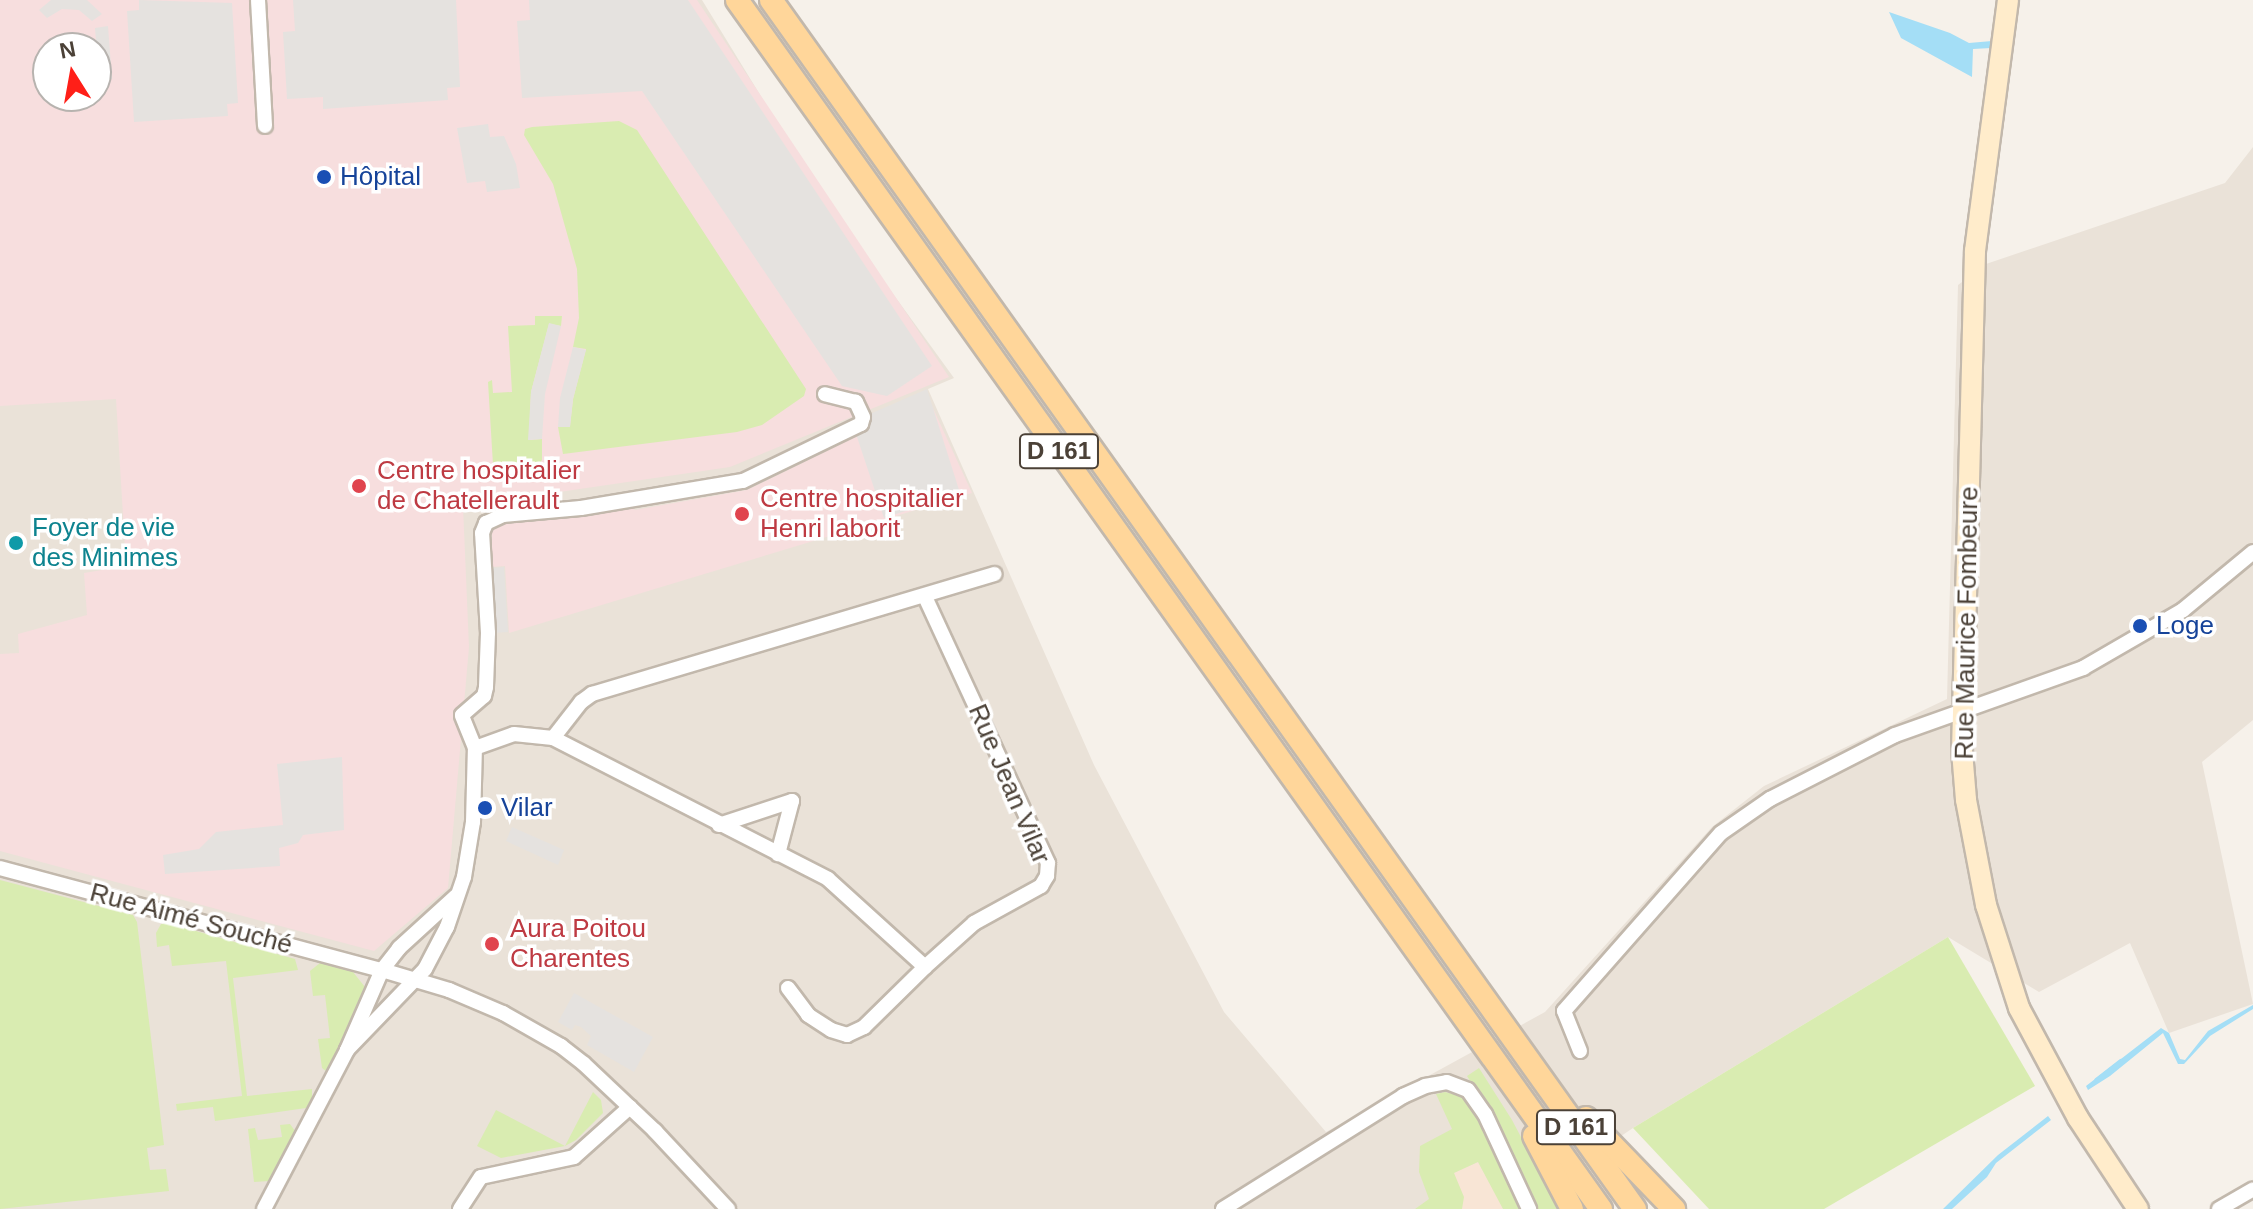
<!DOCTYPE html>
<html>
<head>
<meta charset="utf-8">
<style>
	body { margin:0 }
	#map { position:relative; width:2253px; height:1209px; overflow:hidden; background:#f6f1ea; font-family:Helvetica,sans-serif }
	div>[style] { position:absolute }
	.residential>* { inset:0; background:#eae2d8 }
	.commercial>* { inset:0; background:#f8e5d5 }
	.medical>* { inset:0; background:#f7dede }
	.green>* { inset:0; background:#d9ecb1 }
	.parking>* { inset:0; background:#e5e2df }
	.water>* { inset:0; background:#a4def6 }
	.stream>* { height:5px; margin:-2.5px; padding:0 2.5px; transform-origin:2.5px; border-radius:2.5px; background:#a4def6 }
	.roads { filter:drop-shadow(2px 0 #c2b8ac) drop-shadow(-2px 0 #c2b8ac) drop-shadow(0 2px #c2b8ac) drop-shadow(0 -2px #c2b8ac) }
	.street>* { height:14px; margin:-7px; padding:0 7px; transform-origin:7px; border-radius:7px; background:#fff }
	.secondary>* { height:20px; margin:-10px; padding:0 10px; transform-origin:10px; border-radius:10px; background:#ffeccb }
	.primary>* { height:22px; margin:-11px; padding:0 11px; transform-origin:11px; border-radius:11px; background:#ffd69a }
	.dots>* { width:22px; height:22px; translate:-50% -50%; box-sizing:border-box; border:4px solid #fff; border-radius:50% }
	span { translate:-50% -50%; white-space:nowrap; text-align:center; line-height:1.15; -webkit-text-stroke:7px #fff; paint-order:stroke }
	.shield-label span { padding:2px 6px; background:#fff; border:2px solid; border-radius:6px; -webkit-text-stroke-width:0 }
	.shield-label { font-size:24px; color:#4b4137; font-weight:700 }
	.transit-label { font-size:26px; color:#164399 }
	.left { translate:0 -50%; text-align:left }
	.health-label { font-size:26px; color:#be3a42 }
	.culture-label { font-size:26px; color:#0d838f }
	.street-label { font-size:26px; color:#4b4137 }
	.north { position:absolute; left:32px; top:32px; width:80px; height:80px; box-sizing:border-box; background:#fff; border:2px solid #b7b3af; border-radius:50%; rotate:349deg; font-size:22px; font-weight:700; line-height:32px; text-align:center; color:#4b4137 }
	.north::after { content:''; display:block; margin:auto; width:28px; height:36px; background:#ff1f18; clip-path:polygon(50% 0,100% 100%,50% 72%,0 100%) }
</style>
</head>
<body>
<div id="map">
	<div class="residential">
		<i style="clip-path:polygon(evenodd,0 0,702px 0,822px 196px,954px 378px,928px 389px,1094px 765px,1224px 1012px,1326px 1132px,1545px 1012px,1712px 827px,1764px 786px,1947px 699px,1958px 285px,1986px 264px,2225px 183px,2253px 147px,2253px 720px,2202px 762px,2253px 1004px,2169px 1033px,2130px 943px,2039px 992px,1948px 937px,1633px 1128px,1533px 1195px,1538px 1209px,0 1209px,0 0,48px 48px,96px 48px,96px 96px,48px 96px,48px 48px)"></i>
	</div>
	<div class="commercial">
		<i style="clip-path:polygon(1478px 1162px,1504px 1209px,1462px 1209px,1453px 1173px)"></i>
	</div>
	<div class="medical">
		<i style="clip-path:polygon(evenodd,0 0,697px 0,949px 377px,730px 467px,463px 506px,469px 647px,448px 888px,374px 951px,0 851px,0 654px,19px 653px,18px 634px,87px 615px,84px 573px,126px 566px,116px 399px,0 406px,0 0,48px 48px,96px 48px,96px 96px,48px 96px,48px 48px)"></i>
		<i style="clip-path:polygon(926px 393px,972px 493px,509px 633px,505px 566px,492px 567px,492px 525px,504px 521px,558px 518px,631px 506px,635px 510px,747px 490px,853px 438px)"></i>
	</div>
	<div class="green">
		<i style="clip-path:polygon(619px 121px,637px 130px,806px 389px,804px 396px,762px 425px,737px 432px,563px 454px,558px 427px,570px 426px,573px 399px,586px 349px,573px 347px,579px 318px,577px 269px,553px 184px,524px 135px,525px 129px,532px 127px)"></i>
		<i style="clip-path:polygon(535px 316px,562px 316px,561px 326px,549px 324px,531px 392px,529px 440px,542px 439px,542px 460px,535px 469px,501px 473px,493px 465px,488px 382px,492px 380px,493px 393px,512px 392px,508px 326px,535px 325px)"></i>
		<i style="clip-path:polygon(0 880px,133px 915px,137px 922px,164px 1145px,147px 1148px,150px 1170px,166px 1169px,169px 1191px,0 1209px)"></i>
		<i style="clip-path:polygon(168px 923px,295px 959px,298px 970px,233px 978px,247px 1096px,312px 1089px,312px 1099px,306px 1108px,215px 1121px,213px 1107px,177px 1111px,176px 1104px,242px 1096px,226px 961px,172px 966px,169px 945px,157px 947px,156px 933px,161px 924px)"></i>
		<i style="clip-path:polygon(1948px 937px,2035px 1086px,1824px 1209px,1709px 1209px,1633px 1128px)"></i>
		<i style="clip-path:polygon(320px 963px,353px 972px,365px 987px,364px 999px,326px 1071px,322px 1068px,318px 1039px,330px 1038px,325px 995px,313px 996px,310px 971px)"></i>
		<i style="clip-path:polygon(1479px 1068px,1512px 1120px,1559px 1209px,1537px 1209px,1503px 1133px,1467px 1076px)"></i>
		<i style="clip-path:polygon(593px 1092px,601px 1100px,603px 1113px,576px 1140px,565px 1146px,501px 1158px,477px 1146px,496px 1110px,565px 1146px)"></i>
		<i style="clip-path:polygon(1445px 1092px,1462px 1096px,1470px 1103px,1490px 1138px,1521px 1209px,1503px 1209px,1478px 1162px,1454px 1173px,1464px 1197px,1462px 1209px,1415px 1209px,1429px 1199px,1419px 1172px,1420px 1146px,1452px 1129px,1436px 1094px)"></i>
		<i style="clip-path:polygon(290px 1124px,295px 1131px,269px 1181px,254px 1182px,248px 1129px,255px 1128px,258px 1140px,282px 1137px,280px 1125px)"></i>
	</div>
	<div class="parking">
		<i style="clip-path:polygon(51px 0,87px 0,102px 14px,92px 21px,79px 10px,62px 9px,47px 18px,39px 10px)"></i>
		<i style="clip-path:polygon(139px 0,232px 3px,238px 103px,227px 104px,228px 116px,134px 122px,127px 11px,139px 10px)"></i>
		<i style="clip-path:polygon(293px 0,456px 0,460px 87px,447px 88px,448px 100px,323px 109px,323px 97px,287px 99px,283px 32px,295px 31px)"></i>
		<i style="clip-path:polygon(529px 0,688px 0,932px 366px,887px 396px,842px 386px,642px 91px,522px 98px,517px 21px,530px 20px)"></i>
		<i style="clip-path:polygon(108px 26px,112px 79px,99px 80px,95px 28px)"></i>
		<i style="clip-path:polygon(488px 124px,490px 137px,504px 136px,516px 164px,520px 188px,487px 192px,485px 181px,467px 183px,457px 128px)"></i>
		<i style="clip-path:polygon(549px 323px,561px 326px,545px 394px,542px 439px,528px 440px,531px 392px)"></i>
		<i style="clip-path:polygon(573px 347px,586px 350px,573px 399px,570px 427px,558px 427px,560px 398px)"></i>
		<i style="clip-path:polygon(927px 389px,960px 493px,884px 518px,852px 422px)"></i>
		<i style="clip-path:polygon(504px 567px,508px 632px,495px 633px,491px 568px)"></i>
		<i style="clip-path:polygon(342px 757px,344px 830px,303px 835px,298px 843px,279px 848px,280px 866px,165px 874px,163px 855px,199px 849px,216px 832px,283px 825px,277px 764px)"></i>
		<i style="clip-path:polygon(512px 827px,564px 850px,558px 865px,506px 841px)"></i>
		<i style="clip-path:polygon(574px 993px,653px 1037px,634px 1072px,587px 1045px,591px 1036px,581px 1027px,575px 1025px,572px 1030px,558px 1022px)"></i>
	</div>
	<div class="water">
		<i style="clip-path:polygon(1889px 12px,1950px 33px,1969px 43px,1992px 41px,1991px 48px,1973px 49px,1972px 77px,1901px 38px)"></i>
		<i style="clip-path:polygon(2253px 1005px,2253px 1009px,2210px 1036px,2184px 1064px,2178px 1064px,2163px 1033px,2110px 1076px,2088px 1090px,2086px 1086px,2161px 1028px,2169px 1033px,2180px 1059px,2185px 1060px,2208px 1031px)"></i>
		<i style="clip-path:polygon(2048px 1116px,2051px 1120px,1996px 1163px,1987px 1177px,1952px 1209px,1943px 1209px,1998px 1155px)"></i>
	</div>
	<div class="stream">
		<i style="left:2096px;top:1080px;width:31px;rotate:-38deg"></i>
	</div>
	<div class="roads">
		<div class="street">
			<i style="left:258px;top:0;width:126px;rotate:86.8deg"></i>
			<i style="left:553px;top:738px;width:309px;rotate:27.1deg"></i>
			<i style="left:828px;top:879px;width:131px;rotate:42.2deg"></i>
			<i style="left:925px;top:967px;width:66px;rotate:-41.9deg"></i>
			<i style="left:974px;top:923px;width:77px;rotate:-28.9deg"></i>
			<i style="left:1041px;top:886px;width:12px;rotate:-59deg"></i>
			<i style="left:1047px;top:876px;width:13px;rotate:-86deg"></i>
			<i style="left:1048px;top:863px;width:293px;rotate:-114.8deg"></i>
			<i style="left:475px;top:748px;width:41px;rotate:-19.7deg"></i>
			<i style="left:514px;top:734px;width:39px;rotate:6deg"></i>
			<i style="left:553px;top:738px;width:46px;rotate:-52.1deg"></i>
			<i style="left:581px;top:702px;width:14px;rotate:-36deg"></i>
			<i style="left:592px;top:694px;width:420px;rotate:-16.6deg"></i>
			<i style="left:719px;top:825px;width:77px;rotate:-18.2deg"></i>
			<i style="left:792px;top:801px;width:55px;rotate:104.8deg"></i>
			<i style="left:0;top:868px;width:395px;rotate:15deg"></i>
			<i style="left:382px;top:970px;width:70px;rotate:16.6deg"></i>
			<i style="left:449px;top:990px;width:59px;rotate:23.1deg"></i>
			<i style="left:503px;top:1013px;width:67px;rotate:29.6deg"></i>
			<i style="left:561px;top:1046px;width:29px;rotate:38deg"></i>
			<i style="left:584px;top:1064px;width:98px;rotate:43.3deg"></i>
			<i style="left:655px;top:1131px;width:107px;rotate:46.9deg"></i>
			<i style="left:788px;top:988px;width:34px;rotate:53deg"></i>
			<i style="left:808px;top:1015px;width:27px;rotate:33deg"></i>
			<i style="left:831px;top:1030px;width:17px;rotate:17deg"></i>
			<i style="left:847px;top:1035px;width:19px;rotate:-25deg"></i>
			<i style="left:864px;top:1027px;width:86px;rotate:-44.5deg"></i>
			<i style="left:347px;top:1050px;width:112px;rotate:-46.1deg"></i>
			<i style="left:425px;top:969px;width:47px;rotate:-62.4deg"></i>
			<i style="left:447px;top:927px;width:53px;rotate:-71.2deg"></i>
			<i style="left:464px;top:877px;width:56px;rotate:-80.7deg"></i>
			<i style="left:473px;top:822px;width:74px;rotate:-88.5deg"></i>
			<i style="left:475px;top:748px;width:35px;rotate:-112deg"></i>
			<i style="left:462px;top:715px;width:29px;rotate:-41deg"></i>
			<i style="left:484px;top:696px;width:9px;rotate:-77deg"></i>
			<i style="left:486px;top:687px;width:54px;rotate:-87.9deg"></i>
			<i style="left:488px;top:633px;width:100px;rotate:-93.4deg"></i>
			<i style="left:482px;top:533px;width:11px;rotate:-68deg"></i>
			<i style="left:486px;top:523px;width:19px;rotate:-25deg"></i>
			<i style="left:503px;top:515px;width:78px;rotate:-5.1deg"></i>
			<i style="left:581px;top:508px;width:164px;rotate:-9.5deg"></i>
			<i style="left:743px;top:481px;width:131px;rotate:-25.8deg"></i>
			<i style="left:861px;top:424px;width:7px;rotate:-74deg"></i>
			<i style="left:863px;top:417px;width:17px;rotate:-115deg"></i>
			<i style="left:856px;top:402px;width:32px;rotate:-166deg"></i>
			<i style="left:1580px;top:1051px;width:43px;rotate:-111.8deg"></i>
			<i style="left:1564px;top:1011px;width:237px;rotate:-48.6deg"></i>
			<i style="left:1721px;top:833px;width:60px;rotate:-34.8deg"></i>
			<i style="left:1770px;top:799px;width:140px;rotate:-27.1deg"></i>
			<i style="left:1895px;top:735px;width:200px;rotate:-19.6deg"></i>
			<i style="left:2083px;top:668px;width:116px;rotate:-30.1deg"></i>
			<i style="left:2183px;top:610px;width:91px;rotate:-39.6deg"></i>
			<i style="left:264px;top:1209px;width:179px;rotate:-62.4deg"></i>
			<i style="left:347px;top:1050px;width:87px;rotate:-66.4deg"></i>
			<i style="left:382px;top:970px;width:28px;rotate:-52deg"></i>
			<i style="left:399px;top:948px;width:77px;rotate:-42.4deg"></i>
			<i style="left:460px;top:1209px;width:38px;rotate:-57deg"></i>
			<i style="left:481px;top:1177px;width:95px;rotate:-12.1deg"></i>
			<i style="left:574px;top:1157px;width:75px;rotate:-41.8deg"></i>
			<i style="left:1223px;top:1209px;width:213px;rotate:-32.1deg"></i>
			<i style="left:1403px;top:1096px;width:24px;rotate:-24deg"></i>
			<i style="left:1425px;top:1086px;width:22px;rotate:-10deg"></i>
			<i style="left:1447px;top:1082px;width:22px;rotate:21deg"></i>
			<i style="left:1468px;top:1090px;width:29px;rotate:55deg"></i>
			<i style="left:1485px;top:1114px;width:105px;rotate:65.1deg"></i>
			<i style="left:2219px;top:1209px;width:39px;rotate:-30deg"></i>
		</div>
		<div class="secondary">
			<i style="left:2008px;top:0;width:253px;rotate:97.5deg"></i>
			<i style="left:1975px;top:251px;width:500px;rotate:91.49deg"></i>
			<i style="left:1962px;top:751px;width:49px;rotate:85.3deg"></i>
			<i style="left:1966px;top:800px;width:107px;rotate:79.2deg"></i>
			<i style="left:1986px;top:905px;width:108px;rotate:72.2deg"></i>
			<i style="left:2019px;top:1008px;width:125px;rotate:61.8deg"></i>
			<i style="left:2078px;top:1118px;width:109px;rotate:56.6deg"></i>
		</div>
		<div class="primary">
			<i style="left:737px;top:0;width:1486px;rotate:54.45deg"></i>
			<i style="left:771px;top:0;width:1486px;rotate:54.45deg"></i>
			<i style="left:1586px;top:1118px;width:127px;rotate:46deg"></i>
			<i style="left:1534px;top:1136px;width:82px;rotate:62.5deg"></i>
		</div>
	</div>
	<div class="dots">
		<i style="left:324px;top:177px;background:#1a4fb4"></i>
		<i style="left:359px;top:486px;background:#e0444e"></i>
		<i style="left:742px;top:514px;background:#e0444e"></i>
		<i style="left:16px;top:543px;background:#0f9aa8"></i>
		<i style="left:2140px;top:626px;background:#1a4fb4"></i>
		<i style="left:485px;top:808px;background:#1a4fb4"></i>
		<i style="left:492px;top:944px;background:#e0444e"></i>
	</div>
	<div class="shield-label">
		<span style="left:1059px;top:451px">D 161</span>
		<span style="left:1576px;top:1127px">D 161</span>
	</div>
	<div class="transit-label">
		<span class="left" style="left:340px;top:177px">Hôpital</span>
		<span class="left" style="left:2156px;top:626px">Loge</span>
		<span class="left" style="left:501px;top:808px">Vilar</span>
	</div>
	<div class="health-label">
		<span class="left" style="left:377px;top:486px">Centre hospitalier<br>de Chatellerault</span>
		<span class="left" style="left:760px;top:514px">Centre hospitalier<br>Henri laborit</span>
		<span class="left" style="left:510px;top:944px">Aura Poitou<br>Charentes</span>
	</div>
	<div class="culture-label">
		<span class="left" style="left:32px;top:543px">Foyer de vie<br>des Minimes</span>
	</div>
	<div class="street-label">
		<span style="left:1967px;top:623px;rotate:-89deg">Rue Maurice Fombeure</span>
		<span style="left:1009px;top:784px;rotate:67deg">Rue Jean Vilar</span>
		<span style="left:191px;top:919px;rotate:15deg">Rue Aimé Souché</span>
	</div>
	<div class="north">N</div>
</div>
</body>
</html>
